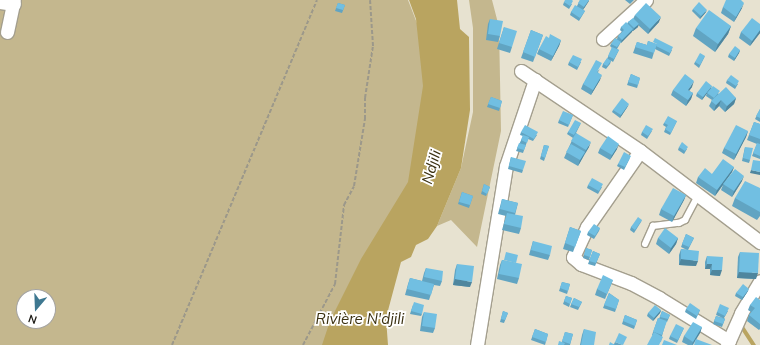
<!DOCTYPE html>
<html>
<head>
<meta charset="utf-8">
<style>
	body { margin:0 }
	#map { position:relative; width:760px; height:345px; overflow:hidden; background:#e7e2d0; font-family:Mulish,sans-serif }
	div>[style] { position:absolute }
	.green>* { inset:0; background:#c4b78e }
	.water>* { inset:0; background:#b9a460 }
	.stream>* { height:3.5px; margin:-1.75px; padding:0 1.75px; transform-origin:1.75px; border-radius:1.75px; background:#b9a460 }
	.path>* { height:2px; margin-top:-1px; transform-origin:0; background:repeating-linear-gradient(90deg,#9c988a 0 4px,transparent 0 6px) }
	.roads { filter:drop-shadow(1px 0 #a49f8e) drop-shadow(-1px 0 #a49f8e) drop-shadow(0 1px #a49f8e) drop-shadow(0 -1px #a49f8e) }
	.lane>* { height:6px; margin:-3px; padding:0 3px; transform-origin:3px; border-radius:3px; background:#fff }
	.street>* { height:13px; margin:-6.5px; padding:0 6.5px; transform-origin:6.5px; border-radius:6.5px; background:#fff }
	.wall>* { inset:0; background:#61a4c2 }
	.shaded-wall>* { inset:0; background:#4f869e }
	.building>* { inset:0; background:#71bfe2 }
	span { translate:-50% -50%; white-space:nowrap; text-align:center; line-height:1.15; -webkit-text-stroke:3.5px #fff; paint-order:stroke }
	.water-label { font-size:15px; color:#3b3112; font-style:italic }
	.north { position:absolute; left:16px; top:289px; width:40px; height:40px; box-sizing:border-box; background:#fff; border:1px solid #a4a3a1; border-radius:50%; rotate:199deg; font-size:11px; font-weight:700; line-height:16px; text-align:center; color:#1c1a14 }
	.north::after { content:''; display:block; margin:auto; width:14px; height:18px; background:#3e7891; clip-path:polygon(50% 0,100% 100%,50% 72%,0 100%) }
</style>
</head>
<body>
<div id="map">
	<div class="green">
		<i style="clip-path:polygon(evenodd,0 0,408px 0,420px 31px,427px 98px,412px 194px,329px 345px,0 345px,0 0,24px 297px,48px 297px,48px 321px,24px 321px,24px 297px)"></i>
		<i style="clip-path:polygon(469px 0,492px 0,499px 27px,501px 131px,477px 247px,451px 220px,437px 226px,461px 168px,473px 112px,473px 28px)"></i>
	</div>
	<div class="water">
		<i style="clip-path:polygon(409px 0,457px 0,460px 29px,469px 37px,470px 110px,461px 168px,437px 226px,428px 239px,416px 245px,411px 257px,401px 262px,386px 318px,388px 345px,322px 345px,330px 321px,361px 259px,408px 182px,423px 86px,416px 19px)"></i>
	</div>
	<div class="stream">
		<i style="left:741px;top:325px;width:24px;rotate:57deg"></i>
	</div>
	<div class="path">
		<i style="left:172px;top:345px;width:374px;rotate:-67.2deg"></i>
		<i style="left:303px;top:345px;width:69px;rotate:-62.3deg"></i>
		<i style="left:335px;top:284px;width:80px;rotate:-83.5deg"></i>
		<i style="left:344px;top:205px;width:21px;rotate:-62deg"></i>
		<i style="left:354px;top:186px;width:68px;rotate:-80.7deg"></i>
		<i style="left:365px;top:119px;width:21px;rotate:-90deg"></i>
		<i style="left:365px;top:98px;width:53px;rotate:-81.3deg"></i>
		<i style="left:373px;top:46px;width:46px;rotate:-93.7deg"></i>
	</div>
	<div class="roads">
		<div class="lane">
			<i style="left:645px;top:244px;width:20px;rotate:-66deg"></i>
			<i style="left:653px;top:226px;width:26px;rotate:-7deg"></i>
			<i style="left:679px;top:223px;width:7px;rotate:-27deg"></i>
			<i style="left:685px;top:220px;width:27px;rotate:-62deg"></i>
		</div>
		<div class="street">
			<i style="left:0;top:2px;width:14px;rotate:8deg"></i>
			<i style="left:7px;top:32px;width:33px;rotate:-78deg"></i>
			<i style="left:603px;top:39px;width:58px;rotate:-42.2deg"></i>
			<i style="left:521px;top:71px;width:143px;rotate:33.9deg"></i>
			<i style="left:640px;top:151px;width:151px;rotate:37.2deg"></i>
			<i style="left:640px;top:151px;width:93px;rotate:124.9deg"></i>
			<i style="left:587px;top:227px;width:33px;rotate:115deg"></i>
			<i style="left:573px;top:257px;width:11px;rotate:41deg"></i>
			<i style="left:581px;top:264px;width:53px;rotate:20.8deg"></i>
			<i style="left:631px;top:283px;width:32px;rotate:28deg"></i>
			<i style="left:659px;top:298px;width:82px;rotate:31.6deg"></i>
			<i style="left:477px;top:345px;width:181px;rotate:-80.8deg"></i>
			<i style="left:506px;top:166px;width:91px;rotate:-71.4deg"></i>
			<i style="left:727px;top:345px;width:35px;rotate:-66deg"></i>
			<i style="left:741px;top:313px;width:37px;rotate:-59deg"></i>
		</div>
	</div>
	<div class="wall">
		<i style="clip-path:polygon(580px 0,589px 0,583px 10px,585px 11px,579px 21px,570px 15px,571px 12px,577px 6px)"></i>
		<i style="clip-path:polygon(625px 0,634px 0,630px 4px)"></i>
		<i style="clip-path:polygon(564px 2px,572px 4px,569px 9px,563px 5px)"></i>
		<i style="clip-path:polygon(338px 3px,345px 5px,342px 13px,335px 11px)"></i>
		<i style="clip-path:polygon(723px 7px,742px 8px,734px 22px,721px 13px)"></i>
		<i style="clip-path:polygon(693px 9px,706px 12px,700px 19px,692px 11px)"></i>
		<i style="clip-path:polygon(635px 15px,659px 22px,648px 34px,638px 25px,638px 27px,633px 31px,632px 31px,621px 43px,621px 42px,617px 49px,619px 50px,613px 62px,610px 60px,611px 61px,610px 64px,606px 69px,602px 67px,603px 64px,607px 59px,612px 48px,610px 46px,611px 44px,617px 39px,618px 36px,622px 32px,620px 30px,621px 27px,627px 24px,628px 22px,633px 19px)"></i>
		<i style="clip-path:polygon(490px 19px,500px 36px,498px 42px,486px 40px,488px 24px)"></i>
		<i style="clip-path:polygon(760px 24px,760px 33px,750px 46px,739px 38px,741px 32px)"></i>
		<i style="clip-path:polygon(731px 26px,728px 34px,715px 52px,693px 36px,696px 28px)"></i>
		<i style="clip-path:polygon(504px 27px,512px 47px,510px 53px,497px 49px)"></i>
		<i style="clip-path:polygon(531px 30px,543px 35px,533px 62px,521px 58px)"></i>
		<i style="clip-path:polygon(561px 40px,559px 46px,551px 61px,537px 54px,539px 49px)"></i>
		<i style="clip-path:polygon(648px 41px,672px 50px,669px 56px,655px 49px,652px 59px,633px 53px,637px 42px,647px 45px)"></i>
		<i style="clip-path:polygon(740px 50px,739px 53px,734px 61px,728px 57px,729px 54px)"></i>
		<i style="clip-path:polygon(705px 56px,699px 68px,694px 64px,695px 62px)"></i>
		<i style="clip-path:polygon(569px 62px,581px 62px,577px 70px,568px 65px)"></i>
		<i style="clip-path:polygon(600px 69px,598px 72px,600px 80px,591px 95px,581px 89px,583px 84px)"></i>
		<i style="clip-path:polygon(631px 74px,640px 78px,637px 88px,627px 85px)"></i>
		<i style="clip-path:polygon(727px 80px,738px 84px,735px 89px,726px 83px)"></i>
		<i style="clip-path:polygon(712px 86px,711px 88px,719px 94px,736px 98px,734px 104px,725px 112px,719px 106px,714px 111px,709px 106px,712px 100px,706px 96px,707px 93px,710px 89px,702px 100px,696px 96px,697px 93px)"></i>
		<i style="clip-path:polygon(692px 87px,689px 91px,693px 93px,691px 99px,686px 106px,671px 95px,673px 90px)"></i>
		<i style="clip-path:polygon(491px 97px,502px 101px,499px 111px,487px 107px)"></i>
		<i style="clip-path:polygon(628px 106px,620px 118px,612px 112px,613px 110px)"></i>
		<i style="clip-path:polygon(760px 109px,760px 122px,755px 119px)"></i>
		<i style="clip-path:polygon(573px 115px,568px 127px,558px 123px,559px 120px)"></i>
		<i style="clip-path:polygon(677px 121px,670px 135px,664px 132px,666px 127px,663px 125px,664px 123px)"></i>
		<i style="clip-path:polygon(754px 122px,760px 124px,760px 159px,752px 156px,757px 144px,747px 140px)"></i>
		<i style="clip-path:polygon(581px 123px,576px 133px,589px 147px,578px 166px,564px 158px,573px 138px,567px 134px,568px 132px)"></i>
		<i style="clip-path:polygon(652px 131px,647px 139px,641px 135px,642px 132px)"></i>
		<i style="clip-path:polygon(748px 131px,746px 137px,734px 160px,722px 153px,724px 148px)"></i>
		<i style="clip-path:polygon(521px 132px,537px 135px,533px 141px,528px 139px,523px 153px,516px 151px,523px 136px,520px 135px)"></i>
		<i style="clip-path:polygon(544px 145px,549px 146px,544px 161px,540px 159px)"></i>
		<i style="clip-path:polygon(679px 147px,687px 149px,684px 154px,678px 150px)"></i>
		<i style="clip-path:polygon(745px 147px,750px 160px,749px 163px,742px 161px)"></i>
		<i style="clip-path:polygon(600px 148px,617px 149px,610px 160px,598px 153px)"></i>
		<i style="clip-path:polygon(511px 157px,523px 170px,522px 173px,508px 169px)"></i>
		<i style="clip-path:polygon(630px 158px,624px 170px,617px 166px,618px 164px)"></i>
		<i style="clip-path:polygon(734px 167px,732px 172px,725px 182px,742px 181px,732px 197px,721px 190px,723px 185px,715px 196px,696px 183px,698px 177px,712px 174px)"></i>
		<i style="clip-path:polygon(484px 184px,490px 187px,486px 196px,481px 194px)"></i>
		<i style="clip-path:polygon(588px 185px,602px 187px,598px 194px,587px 188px)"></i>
		<i style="clip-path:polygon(760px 188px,760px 216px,757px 220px,732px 206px,735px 198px)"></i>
		<i style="clip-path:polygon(462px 192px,473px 196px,469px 208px,458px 204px)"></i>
		<i style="clip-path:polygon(686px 195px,684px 200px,672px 222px,659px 215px,661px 209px)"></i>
		<i style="clip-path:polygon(502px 199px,518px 203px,515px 215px,521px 228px,519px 234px,502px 230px,506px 216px,498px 214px)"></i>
		<i style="clip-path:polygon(642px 220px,641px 222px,634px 233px,630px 230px,631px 227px)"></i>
		<i style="clip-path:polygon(570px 227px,581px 231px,573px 252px,563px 249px)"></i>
		<i style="clip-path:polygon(600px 228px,599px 231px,594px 239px,587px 235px,588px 232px)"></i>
		<i style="clip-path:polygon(686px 234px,694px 238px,688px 250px,696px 266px,679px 265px,679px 255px,681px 249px,687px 250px,681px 247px)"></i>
		<i style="clip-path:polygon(658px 238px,678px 238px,676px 244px,669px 254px,656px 244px)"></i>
		<i style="clip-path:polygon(533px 241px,550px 255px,548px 260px,529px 255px)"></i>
		<i style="clip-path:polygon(586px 248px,592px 250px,589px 260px,583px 258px)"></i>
		<i style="clip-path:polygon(593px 251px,600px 254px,595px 266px,588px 264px)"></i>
		<i style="clip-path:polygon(740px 252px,756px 279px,737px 278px,738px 257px)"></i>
		<i style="clip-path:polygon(707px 256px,720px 276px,710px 275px,710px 269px,705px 269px,705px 262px)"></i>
		<i style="clip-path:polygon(502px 260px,516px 263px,519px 278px,517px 284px,497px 279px,500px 265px)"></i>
		<i style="clip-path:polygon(457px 264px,470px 287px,453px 285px,455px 270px)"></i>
		<i style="clip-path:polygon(426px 268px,442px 281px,440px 286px,434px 285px,429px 300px,405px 295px,408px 284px,410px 278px,422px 281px,424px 273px)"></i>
		<i style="clip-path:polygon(613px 280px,605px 299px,595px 295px,597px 289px)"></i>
		<i style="clip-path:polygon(562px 282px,570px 284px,567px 294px,559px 291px)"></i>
		<i style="clip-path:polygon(748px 291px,742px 300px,735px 296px,736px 293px)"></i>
		<i style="clip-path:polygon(609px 293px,619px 300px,615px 312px,603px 308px)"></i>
		<i style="clip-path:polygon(566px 296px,572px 298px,569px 307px,563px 304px)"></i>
		<i style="clip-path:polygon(574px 298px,582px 302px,578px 310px,570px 307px)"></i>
		<i style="clip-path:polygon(760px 300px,760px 329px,759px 330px,747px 321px,749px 315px,751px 312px,748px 310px,750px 305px)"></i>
		<i style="clip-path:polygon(413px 305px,422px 314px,421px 316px,410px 314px)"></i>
		<i style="clip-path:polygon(686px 309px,700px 310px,696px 319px,685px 312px)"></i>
		<i style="clip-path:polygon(661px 310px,660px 313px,653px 321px,647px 316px,648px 313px)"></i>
		<i style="clip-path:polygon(503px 311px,508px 313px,504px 323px,500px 322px)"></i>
		<i style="clip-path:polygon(662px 311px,670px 315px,667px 322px,666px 322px,662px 336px,661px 342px,652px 335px,658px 318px,659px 319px)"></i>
		<i style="clip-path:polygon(728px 311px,724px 318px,725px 319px,722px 327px,713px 324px,716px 316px,723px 318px,716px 315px,717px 312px)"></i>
		<i style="clip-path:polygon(424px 312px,435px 328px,433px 333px,420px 331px,422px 317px)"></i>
		<i style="clip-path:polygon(625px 315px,637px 320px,634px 329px,622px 324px)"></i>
		<i style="clip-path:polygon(702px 327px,700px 333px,693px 345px,688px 345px,682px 342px,684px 336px)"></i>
		<i style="clip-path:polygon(684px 328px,677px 343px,669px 339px,670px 336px)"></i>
		<i style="clip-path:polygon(535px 329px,548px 334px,545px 345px,531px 340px)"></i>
		<i style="clip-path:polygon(584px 329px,594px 345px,580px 345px,582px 335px)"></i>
		<i style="clip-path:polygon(565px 332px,573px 334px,570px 345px,558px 345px,562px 342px)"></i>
		<i style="clip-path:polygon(615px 342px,623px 345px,609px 345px,614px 344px)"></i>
	</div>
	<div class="shaded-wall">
		<i style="clip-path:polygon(589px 0,589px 1px,583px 10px,584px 7px)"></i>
		<i style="clip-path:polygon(744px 3px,742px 8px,734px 22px,736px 17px)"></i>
		<i style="clip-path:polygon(707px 10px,706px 12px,700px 19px,701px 16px)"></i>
		<i style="clip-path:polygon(661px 17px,659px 22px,648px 34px,650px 29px)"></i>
		<i style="clip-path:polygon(639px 24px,638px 27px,633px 31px,634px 28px)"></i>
		<i style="clip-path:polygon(731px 26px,728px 34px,715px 52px,718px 44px)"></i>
		<i style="clip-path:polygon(633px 29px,632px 32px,621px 43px,622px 40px)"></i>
		<i style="clip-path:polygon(760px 30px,760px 33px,750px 46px,752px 41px)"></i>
		<i style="clip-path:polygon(561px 40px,559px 46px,551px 61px,553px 56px)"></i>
		<i style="clip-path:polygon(740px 50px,739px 53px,734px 61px,735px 58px)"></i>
		<i style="clip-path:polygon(602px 75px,600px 80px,591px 95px,593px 90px)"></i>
		<i style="clip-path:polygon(694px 81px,692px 87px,686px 95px,688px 90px)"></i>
		<i style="clip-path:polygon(712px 86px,711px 88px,702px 100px,703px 97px)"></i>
		<i style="clip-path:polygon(693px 93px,691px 99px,686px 106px,688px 100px)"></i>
		<i style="clip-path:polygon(736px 98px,734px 104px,725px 112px,727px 106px)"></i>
		<i style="clip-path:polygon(721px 100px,719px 106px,714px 111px,716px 105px)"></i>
		<i style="clip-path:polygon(629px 104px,628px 106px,620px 118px,621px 115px)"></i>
		<i style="clip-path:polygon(748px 131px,746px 137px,734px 160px,736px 154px)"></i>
		<i style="clip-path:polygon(591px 142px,589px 147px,584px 155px,586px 150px)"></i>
		<i style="clip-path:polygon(619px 144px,617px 149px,610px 160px,612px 155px)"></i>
		<i style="clip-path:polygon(585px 152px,583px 157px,578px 166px,580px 160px)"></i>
		<i style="clip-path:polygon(734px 167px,732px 172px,715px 196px,717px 190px)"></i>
		<i style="clip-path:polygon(751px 170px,760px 172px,760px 175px,750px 173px)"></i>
		<i style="clip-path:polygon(744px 176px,742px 181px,732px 197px,734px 191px)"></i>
		<i style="clip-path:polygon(686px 195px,684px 200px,672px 222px,674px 216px)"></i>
		<i style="clip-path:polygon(678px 238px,676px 244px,669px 254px,671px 248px)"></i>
		<i style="clip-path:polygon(681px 259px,698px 261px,696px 266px,679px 265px)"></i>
		<i style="clip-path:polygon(707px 264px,712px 264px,710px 269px,705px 269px)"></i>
		<i style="clip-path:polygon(712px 270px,722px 270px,720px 276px,710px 275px)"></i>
		<i style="clip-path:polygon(739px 272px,758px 273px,756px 279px,737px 278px)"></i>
		<i style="clip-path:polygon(455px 279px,472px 282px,470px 287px,453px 285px)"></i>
		<i style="clip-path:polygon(749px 289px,748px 291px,742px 300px,743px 297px)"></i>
		<i style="clip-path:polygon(661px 310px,660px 313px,653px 321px,654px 318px)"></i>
		<i style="clip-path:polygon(702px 327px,700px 333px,692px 345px,693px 342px)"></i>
	</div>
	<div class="building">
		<i style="clip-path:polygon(565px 0,572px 0,573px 1px,570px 6px,564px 2px)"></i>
		<i style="clip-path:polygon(580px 0,589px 0,584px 7px,578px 3px)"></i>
		<i style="clip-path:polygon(726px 0,741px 0,744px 3px,736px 17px,723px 7px)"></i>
		<i style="clip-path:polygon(699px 2px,707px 10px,701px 16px,693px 9px)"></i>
		<i style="clip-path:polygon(338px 3px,345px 5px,343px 10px,336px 8px)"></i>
		<i style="clip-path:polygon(646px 3px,661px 17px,650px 29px,635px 15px)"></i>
		<i style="clip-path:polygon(575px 5px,585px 11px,580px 18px,571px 12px)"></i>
		<i style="clip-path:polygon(709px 10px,731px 26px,718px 44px,696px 28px)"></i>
		<i style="clip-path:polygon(633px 18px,639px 24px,634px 28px,628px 22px)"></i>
		<i style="clip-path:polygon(752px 18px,760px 24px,760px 30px,752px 41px,741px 32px)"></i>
		<i style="clip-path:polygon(490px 19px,503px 21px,500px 36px,488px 34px)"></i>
		<i style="clip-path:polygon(626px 22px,633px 29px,622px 40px,618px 36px,624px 30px,621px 27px)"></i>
		<i style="clip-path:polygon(504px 27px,517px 31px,512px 47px,499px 43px)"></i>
		<i style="clip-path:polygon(531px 30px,543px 35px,535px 57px,523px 52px)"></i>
		<i style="clip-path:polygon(550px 34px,561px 40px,553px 56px,539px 49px,546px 36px,549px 38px)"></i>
		<i style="clip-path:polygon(615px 38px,621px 42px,617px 47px,611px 44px)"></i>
		<i style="clip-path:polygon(655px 38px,673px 47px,670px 53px,656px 46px,657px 44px,653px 42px)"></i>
		<i style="clip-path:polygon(648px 41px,657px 44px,654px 53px,635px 47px,637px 42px,647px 45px)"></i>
		<i style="clip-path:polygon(735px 46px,740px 50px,735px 58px,729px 54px)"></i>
		<i style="clip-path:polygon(612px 47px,619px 50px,614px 59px,608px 56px)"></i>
		<i style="clip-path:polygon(700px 53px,705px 56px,700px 65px,695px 62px)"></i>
		<i style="clip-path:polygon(573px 55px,582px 59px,578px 67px,569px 62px)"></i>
		<i style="clip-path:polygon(607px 58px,611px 61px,607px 66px,603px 64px)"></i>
		<i style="clip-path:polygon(596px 60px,602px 63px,597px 72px,602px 75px,593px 90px,583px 84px)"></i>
		<i style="clip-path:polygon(631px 74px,640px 78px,638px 85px,628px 82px)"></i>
		<i style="clip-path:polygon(685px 74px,694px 81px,688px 90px,693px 93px,688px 100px,673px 90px)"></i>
		<i style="clip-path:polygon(731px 75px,739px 81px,736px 86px,727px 80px)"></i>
		<i style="clip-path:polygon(706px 81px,712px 86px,703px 97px,697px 93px)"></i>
		<i style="clip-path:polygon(713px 86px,720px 91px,714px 98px,707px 93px)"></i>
		<i style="clip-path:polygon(726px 87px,736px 98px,727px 106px,721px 100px,716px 105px,711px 101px)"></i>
		<i style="clip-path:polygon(491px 97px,502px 101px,500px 108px,488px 104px)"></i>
		<i style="clip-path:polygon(622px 98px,629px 104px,621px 115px,613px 110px)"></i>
		<i style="clip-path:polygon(760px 109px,760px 118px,756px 116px)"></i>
		<i style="clip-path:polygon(563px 111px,573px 115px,569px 125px,559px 120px)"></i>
		<i style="clip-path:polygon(668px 116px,677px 121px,671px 133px,665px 129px,668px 125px,664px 123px)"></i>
		<i style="clip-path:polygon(575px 120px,581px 123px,574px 135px,568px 132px)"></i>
		<i style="clip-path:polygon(754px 122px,760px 124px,760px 139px,749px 135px)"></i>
		<i style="clip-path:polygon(525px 125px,538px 132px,534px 139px,521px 132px)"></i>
		<i style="clip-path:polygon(646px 125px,653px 129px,648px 136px,642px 132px)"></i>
		<i style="clip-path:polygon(736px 125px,748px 131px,736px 154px,724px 148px)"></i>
		<i style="clip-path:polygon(576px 133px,591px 142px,586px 150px,571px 141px)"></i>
		<i style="clip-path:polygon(523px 135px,529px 137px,527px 143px,521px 140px)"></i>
		<i style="clip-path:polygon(608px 136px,619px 144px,612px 155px,600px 148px)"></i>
		<i style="clip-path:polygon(682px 142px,688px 147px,685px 151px,679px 147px)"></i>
		<i style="clip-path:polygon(519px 143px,526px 145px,524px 150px,517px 148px)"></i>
		<i style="clip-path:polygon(757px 143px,760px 144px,760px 156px,753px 153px)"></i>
		<i style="clip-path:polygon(571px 144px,585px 152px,580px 160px,566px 152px)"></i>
		<i style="clip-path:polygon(544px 145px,549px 146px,545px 158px,541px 156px)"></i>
		<i style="clip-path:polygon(745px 147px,753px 148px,750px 160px,743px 158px)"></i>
		<i style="clip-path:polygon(624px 152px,631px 156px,625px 167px,618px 164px)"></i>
		<i style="clip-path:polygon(511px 157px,526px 161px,523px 170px,509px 166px)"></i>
		<i style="clip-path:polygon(723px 159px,734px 167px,717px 190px,698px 177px,705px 168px,712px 174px)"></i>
		<i style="clip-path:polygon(753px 160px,760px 161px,760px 172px,751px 170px)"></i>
		<i style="clip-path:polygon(735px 169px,744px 176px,734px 191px,723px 184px)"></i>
		<i style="clip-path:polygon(592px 178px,603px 184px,599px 191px,588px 185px)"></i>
		<i style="clip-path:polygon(745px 181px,760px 188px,760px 212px,735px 198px)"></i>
		<i style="clip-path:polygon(484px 184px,490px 187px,487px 194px,482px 191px)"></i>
		<i style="clip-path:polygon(673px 188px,686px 195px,674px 216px,661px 209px)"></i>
		<i style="clip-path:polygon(462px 192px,473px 196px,470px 205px,459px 202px)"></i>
		<i style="clip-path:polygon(502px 199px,518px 203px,515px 213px,500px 209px)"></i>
		<i style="clip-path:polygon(507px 213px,523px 216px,521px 228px,504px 224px)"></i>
		<i style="clip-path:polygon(638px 217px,642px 220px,635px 230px,631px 227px)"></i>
		<i style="clip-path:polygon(594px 224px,600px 228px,595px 236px,588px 232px)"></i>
		<i style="clip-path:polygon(570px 227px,581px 231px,575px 247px,565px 243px)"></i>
		<i style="clip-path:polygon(665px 228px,678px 238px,671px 248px,658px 238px)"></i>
		<i style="clip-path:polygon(686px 234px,694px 238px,689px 247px,682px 244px)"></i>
		<i style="clip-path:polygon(533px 241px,552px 246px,550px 255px,531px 250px)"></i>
		<i style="clip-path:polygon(586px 248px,592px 250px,590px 257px,584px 255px)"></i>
		<i style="clip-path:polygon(681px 249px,699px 251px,698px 261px,681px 259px)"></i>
		<i style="clip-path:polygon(593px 251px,600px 254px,596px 263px,589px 261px)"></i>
		<i style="clip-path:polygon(506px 252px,518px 255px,516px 263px,504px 260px)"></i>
		<i style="clip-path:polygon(740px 252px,759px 253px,758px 273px,739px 272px)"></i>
		<i style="clip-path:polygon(707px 256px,723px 257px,722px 270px,712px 270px,712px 264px,707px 264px)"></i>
		<i style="clip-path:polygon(502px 260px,522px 264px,519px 278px,499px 274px)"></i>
		<i style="clip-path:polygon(457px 264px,474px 266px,472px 282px,455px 279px)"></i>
		<i style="clip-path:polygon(426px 268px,443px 271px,442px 281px,424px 277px)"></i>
		<i style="clip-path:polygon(603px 275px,613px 280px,607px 294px,597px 289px)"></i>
		<i style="clip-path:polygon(410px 278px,434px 284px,431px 295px,407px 289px)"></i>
		<i style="clip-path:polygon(562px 282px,570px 284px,568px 291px,560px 288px)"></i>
		<i style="clip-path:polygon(743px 284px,749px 289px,743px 297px,736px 293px)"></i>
		<i style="clip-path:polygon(609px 293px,619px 300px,616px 309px,604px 305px)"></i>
		<i style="clip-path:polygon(566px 296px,572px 298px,570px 304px,564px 301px)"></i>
		<i style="clip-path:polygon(756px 297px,760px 300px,760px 324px,749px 315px,755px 308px,750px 305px)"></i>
		<i style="clip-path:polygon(574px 298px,582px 302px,579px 307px,571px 304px)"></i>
		<i style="clip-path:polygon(414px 302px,424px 305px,422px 314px,411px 311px)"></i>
		<i style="clip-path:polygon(690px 303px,700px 310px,697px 316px,686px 309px)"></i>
		<i style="clip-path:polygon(720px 304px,729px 308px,725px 316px,717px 312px)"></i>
		<i style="clip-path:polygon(655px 305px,661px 310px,654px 318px,648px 313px)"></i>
		<i style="clip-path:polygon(503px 311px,508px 313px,505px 320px,501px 319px)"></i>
		<i style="clip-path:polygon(662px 311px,670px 315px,668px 319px,660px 317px)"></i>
		<i style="clip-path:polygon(424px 312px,437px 314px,435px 328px,422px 326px)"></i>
		<i style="clip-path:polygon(625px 315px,637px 320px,635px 326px,623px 321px)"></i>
		<i style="clip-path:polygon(716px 316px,725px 319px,723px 324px,714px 321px)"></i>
		<i style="clip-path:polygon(658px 318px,667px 321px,662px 335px,654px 332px,653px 332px)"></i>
		<i style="clip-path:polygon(693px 322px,702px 327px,693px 342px,684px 336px)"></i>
		<i style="clip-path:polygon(676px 324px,684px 328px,678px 340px,670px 336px)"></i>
		<i style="clip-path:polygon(535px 329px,548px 334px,546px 342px,532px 337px)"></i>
		<i style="clip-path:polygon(584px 329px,596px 332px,594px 345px,581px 345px)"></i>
		<i style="clip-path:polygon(565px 332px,573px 334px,570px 344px,562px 341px)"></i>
		<i style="clip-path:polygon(654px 332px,663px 337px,659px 345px,647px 345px)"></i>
		<i style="clip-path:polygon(619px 333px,627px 337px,623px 345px,615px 342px)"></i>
		<i style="clip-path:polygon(696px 339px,712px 345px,694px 345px)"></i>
		<i style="clip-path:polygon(664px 340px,677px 345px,662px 345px)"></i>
		<i style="clip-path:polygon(559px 341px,565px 343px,564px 345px,558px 345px)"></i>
		<i style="clip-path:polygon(610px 342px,615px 345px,609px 345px)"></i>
	</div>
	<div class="water-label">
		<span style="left:431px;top:167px;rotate:-74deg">Ndjili</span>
		<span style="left:360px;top:319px">Rivière N'djili</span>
	</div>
	<div class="north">N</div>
</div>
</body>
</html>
